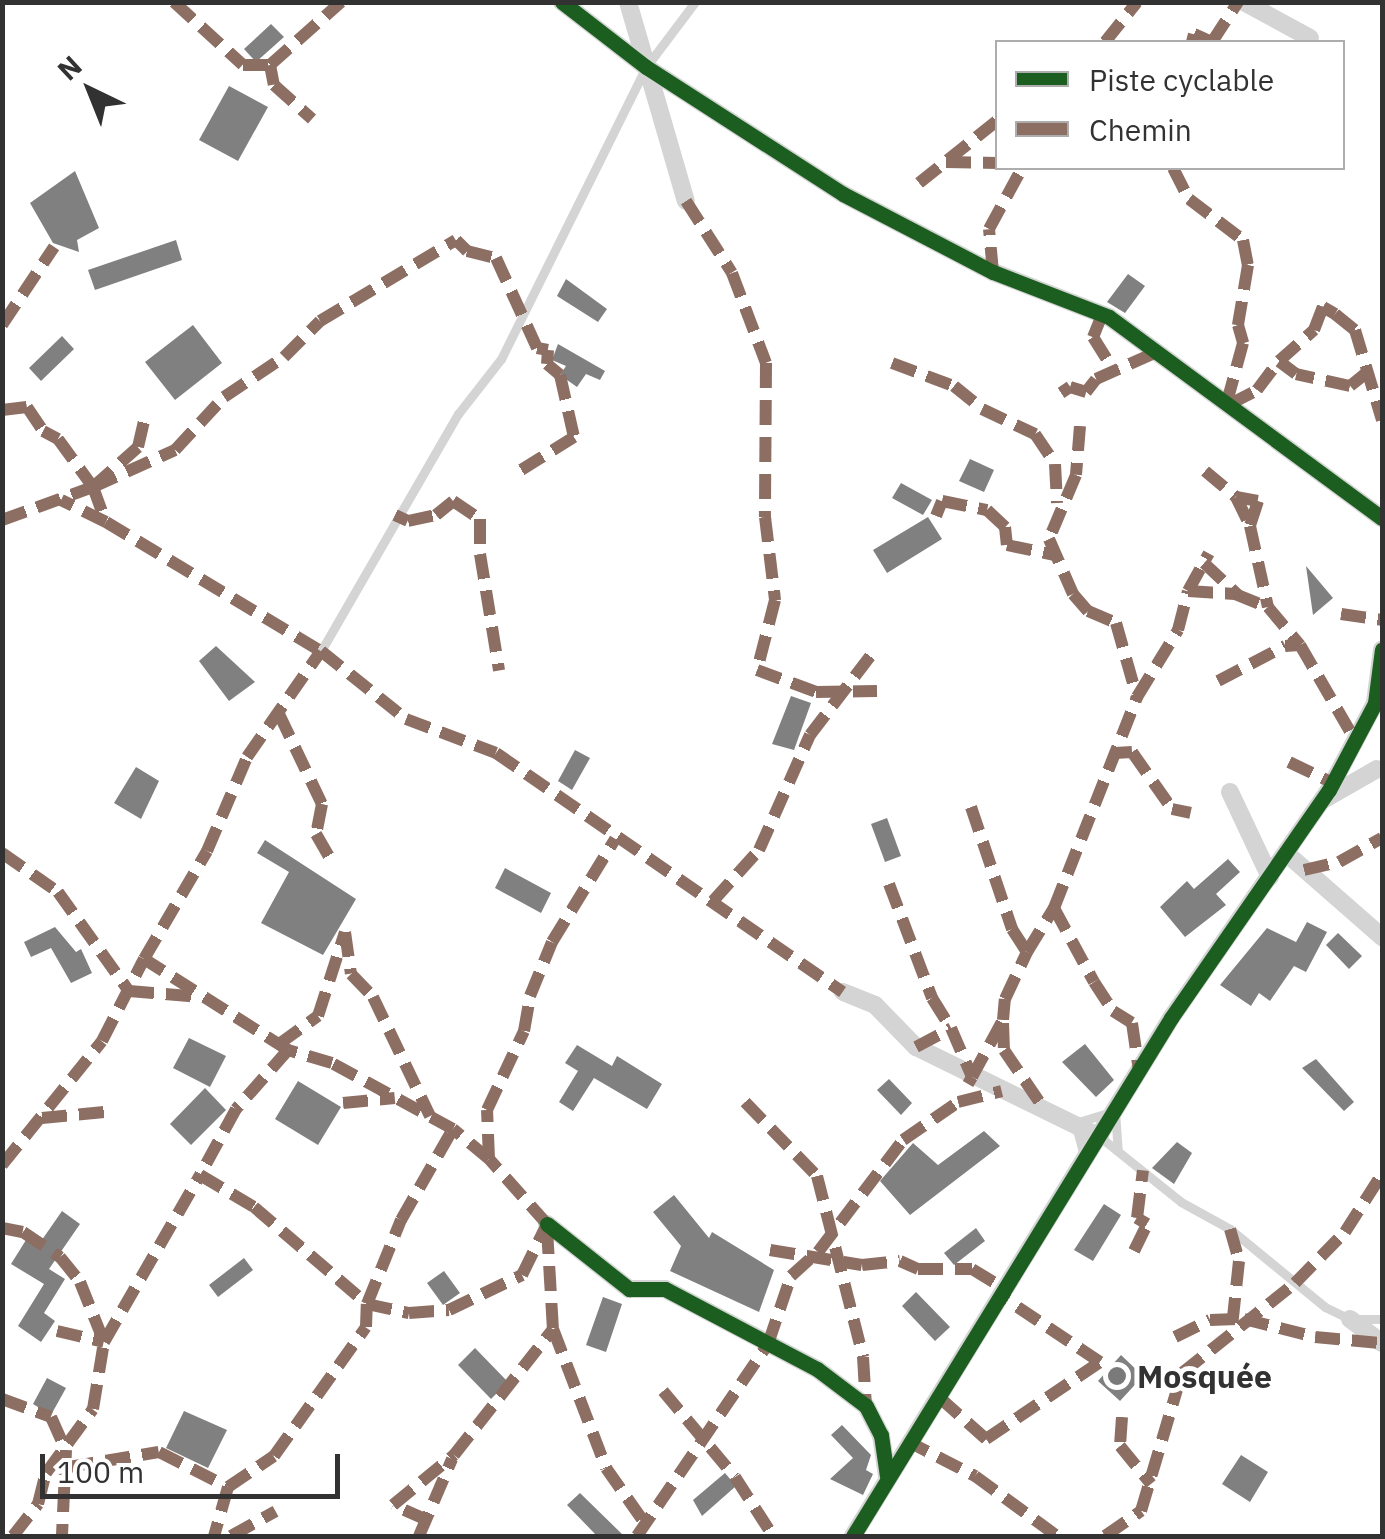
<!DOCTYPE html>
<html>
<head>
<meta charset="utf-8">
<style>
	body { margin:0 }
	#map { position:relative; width:1385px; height:1539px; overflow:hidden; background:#fff; font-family:"IBM Plex Sans",sans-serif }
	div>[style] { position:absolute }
	.building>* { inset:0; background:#808080 }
	.service>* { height:9px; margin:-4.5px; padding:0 4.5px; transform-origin:4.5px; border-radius:4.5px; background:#d4d4d4 }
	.minor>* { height:18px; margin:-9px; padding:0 9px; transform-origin:9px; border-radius:9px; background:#d4d4d4 }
	.quiet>* { height:12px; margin-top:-6px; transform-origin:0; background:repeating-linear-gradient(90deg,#8d6e63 0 25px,transparent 0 37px) }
	.cycleway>* { height:15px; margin:-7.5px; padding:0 7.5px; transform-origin:7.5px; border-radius:7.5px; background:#1b5e20 }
	.dots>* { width:28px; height:28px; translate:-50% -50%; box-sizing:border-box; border:5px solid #fff; border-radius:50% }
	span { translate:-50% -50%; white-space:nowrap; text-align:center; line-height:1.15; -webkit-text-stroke:10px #fff; paint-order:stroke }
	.poi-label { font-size:32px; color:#323232; font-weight:700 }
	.left { translate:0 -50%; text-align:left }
	.frame { position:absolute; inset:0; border:5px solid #323232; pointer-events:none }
	.legend { position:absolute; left:995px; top:40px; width:350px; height:130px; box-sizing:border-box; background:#fff; border:2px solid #adadad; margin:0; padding:12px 18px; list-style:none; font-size:30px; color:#323232 }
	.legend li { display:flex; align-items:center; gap:20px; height:50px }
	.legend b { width:50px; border:2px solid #adadad }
	.north { position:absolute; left:40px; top:40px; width:100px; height:100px; -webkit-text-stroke:8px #fff; paint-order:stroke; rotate:317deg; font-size:28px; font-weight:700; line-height:40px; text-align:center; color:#323232 }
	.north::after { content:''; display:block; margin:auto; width:35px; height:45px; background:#323232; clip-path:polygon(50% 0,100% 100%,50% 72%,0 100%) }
	.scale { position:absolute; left:40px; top:1454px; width:300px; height:45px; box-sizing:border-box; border:5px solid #323232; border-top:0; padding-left:12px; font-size:30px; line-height:35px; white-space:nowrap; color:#323232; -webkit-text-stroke:8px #fff; paint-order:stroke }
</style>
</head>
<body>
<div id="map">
	<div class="building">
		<i style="clip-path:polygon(271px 24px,284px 37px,256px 62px,244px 49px)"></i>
		<i style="clip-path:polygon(229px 86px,268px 107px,238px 161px,199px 140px)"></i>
		<i style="clip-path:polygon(75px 171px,99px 228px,77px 240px,79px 252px,53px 243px,30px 203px)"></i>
		<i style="clip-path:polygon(176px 240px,182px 260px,95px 290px,88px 270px)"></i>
		<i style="clip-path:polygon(1128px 274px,1145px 286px,1125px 313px,1107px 302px)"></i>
		<i style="clip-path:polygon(566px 279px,607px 309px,598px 322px,557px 296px)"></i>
		<i style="clip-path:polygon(193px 325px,222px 363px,175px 400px,145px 362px)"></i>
		<i style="clip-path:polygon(62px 336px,74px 349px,41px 381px,29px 368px)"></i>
		<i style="clip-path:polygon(558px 344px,605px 371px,600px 380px,586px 374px,577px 387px,560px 375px,566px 366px,552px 360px)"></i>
		<i style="clip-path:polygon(970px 459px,994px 470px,984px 492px,959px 481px)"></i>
		<i style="clip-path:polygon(901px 483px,932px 500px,923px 515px,892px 498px)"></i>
		<i style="clip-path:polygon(928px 517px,942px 539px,887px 573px,873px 550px)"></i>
		<i style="clip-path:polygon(1306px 566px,1333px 598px,1313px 615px)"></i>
		<i style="clip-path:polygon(216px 646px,255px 682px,229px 701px,199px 661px)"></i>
		<i style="clip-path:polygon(791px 696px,811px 703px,794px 750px,772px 744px)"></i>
		<i style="clip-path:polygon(575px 750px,590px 758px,572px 790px,558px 781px)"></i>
		<i style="clip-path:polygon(136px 767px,159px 781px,141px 819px,114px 803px)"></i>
		<i style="clip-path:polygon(887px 818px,901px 856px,885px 862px,871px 824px)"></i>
		<i style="clip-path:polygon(265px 840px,356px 899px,323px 955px,261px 923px,289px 872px,257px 853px)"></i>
		<i style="clip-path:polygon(1228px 859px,1240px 872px,1216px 894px,1226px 905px,1185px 937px,1160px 907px,1187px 881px,1194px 889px)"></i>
		<i style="clip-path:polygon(505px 868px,551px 893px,541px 913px,495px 888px)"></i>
		<i style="clip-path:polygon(1307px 922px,1327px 932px,1306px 972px,1294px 966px,1270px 1001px,1259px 993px,1251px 1006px,1220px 985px,1267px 928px,1296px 942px)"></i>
		<i style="clip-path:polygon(55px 927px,76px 952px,81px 949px,92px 973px,71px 983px,51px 948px,31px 957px,24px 942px)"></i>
		<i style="clip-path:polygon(1338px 933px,1362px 956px,1349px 969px,1326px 945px)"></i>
		<i style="clip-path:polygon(189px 1038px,226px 1056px,210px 1087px,173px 1068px)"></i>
		<i style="clip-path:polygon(1085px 1044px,1114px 1080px,1096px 1097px,1062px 1062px)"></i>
		<i style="clip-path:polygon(577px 1045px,612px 1066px,617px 1056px,662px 1084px,647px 1109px,594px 1078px,573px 1111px,559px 1102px,578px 1071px,565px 1063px)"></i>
		<i style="clip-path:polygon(1316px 1059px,1354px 1102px,1344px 1111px,1302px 1068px)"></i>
		<i style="clip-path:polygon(889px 1079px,912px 1103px,901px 1115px,877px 1090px)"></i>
		<i style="clip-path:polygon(298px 1081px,341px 1107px,318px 1145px,275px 1119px)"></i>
		<i style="clip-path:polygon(205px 1088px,226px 1110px,191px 1145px,170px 1124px)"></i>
		<i style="clip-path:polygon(984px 1131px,1000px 1146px,910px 1215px,880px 1181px,913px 1143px,938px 1165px)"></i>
		<i style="clip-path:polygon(1177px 1142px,1192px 1153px,1174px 1184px,1152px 1168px)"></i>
		<i style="clip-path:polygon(674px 1195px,709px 1238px,712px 1232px,774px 1270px,759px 1312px,670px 1271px,681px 1246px,653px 1212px)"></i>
		<i style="clip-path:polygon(1104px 1204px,1121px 1215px,1093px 1261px,1074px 1250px)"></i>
		<i style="clip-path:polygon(62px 1211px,80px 1224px,49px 1269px,65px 1279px,44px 1313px,55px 1321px,41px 1342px,18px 1326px,44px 1284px,11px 1264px,26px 1240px,37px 1247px)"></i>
		<i style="clip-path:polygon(976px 1228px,985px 1241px,954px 1265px,944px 1253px)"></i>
		<i style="clip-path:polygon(244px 1258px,253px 1270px,218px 1297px,209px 1285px)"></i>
		<i style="clip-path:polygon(444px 1271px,460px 1293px,443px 1305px,427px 1283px)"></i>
		<i style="clip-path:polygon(916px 1292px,950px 1327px,935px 1341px,902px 1306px)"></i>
		<i style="clip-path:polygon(603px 1297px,622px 1304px,606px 1352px,586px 1345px)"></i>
		<i style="clip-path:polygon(475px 1348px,508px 1382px,491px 1399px,458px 1365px)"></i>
		<i style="clip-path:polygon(1121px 1355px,1143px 1376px,1120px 1401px,1098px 1381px)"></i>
		<i style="clip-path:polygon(47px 1378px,66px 1388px,51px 1415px,33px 1404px)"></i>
		<i style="clip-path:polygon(184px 1411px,227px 1430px,208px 1468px,166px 1448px)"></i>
		<i style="clip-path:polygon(842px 1425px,871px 1455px,866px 1470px,873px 1474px,863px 1495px,830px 1479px,853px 1458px,831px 1435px)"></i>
		<i style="clip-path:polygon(1241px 1455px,1268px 1472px,1250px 1502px,1222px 1484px)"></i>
		<i style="clip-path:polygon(725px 1473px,736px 1486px,702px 1516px,693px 1500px)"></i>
		<i style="clip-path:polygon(580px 1493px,624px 1536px,597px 1536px,567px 1505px)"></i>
	</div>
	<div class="service">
		<i style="left:321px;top:651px;width:274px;rotate:-60deg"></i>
		<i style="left:458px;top:414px;width:70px;rotate:-52deg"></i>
		<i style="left:501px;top:359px;width:326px;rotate:-63.6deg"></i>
		<i style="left:646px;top:67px;width:81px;rotate:-53deg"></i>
		<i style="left:1100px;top:1137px;width:104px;rotate:38.7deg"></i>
		<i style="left:1181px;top:1202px;width:56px;rotate:28.9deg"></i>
		<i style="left:1230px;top:1229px;width:123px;rotate:39.4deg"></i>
		<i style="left:1325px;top:1307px;width:28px;rotate:26deg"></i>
		<i style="left:1350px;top:1319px;width:32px"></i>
		<i style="left:1083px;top:1152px;width:30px;rotate:-105deg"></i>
		<i style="left:1075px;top:1123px;width:42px;rotate:-16.7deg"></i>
		<i style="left:1115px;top:1111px;width:39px;rotate:86deg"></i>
	</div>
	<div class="minor">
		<i style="left:562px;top:2px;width:106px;rotate:37.7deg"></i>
		<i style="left:646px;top:67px;width:234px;rotate:32.8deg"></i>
		<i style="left:843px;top:194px;width:169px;rotate:27.5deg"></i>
		<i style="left:993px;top:272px;width:124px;rotate:21.2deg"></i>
		<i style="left:1109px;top:317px;width:339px;rotate:36.4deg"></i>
		<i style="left:628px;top:2px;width:207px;rotate:73.8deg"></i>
		<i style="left:1244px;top:2px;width:75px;rotate:28.6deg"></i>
		<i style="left:1230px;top:792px;width:94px;rotate:64.8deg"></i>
		<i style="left:1323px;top:800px;width:62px;rotate:-29.9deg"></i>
		<i style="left:1286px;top:853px;width:128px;rotate:41.2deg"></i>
		<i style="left:843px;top:992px;width:35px;rotate:22deg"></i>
		<i style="left:875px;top:1005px;width:59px;rotate:45.7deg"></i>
		<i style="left:916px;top:1047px;width:205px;rotate:26.1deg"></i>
		<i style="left:547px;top:1224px;width:105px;rotate:38.4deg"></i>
		<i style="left:629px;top:1289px;width:36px"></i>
		<i style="left:665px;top:1289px;width:172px;rotate:27.8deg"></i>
		<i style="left:817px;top:1369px;width:61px;rotate:37.1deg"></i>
		<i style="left:866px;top:1406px;width:33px;rotate:63deg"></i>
		<i style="left:881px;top:1435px;width:41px;rotate:81.7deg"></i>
		<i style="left:1350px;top:1319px;width:40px;rotate:37deg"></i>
		<i style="left:853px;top:1536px;width:608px;rotate:-58.45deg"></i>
		<i style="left:1171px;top:1018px;width:277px;rotate:-55.3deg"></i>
		<i style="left:1329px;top:790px;width:98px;rotate:-62.1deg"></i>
		<i style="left:1375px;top:703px;width:54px;rotate:-82.6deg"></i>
	</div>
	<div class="quiet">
		<i style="left:174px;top:2px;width:93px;rotate:42.4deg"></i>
		<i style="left:243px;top:65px;width:27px"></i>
		<i style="left:270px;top:65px;width:20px;rotate:79deg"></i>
		<i style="left:274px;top:85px;width:51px;rotate:41.8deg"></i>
		<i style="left:1105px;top:42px;width:51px;rotate:-51.3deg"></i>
		<i style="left:1192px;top:42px;width:8px;rotate:-76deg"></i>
		<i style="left:1194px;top:34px;width:20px;rotate:24deg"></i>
		<i style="left:1212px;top:42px;width:48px;rotate:-57deg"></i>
		<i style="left:270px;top:65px;width:95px;rotate:-41.6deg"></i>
		<i style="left:946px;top:162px;width:52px;rotate:1.1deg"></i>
		<i style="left:1173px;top:168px;width:35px;rotate:63deg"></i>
		<i style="left:1189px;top:199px;width:68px;rotate:37.2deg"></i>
		<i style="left:1243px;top:240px;width:25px;rotate:79deg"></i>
		<i style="left:1248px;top:265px;width:61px;rotate:99.5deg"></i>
		<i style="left:1238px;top:325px;width:19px;rotate:74deg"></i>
		<i style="left:1243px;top:343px;width:61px;rotate:105.2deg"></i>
		<i style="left:919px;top:183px;width:101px;rotate:-38.6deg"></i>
		<i style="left:686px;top:201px;width:85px;rotate:57.4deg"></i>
		<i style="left:732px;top:273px;width:96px;rotate:69.3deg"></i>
		<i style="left:766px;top:363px;width:154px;rotate:90.4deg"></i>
		<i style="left:765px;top:517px;width:84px;rotate:83.1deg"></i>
		<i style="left:775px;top:600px;width:72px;rotate:104.4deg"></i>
		<i style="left:757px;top:670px;width:63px;rotate:20.4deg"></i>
		<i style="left:816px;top:692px;width:61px;rotate:-0.9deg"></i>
		<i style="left:993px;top:272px;width:43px;rotate:-95.3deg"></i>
		<i style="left:989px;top:229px;width:69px;rotate:-61.6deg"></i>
		<i style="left:1102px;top:315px;width:24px;rotate:112deg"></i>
		<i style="left:1093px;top:337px;width:39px;rotate:58deg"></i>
		<i style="left:2px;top:325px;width:94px;rotate:-56.3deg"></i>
		<i style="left:892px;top:363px;width:66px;rotate:20.4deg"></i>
		<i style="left:954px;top:386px;width:36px;rotate:39deg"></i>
		<i style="left:982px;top:409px;width:59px;rotate:25.3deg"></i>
		<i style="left:1035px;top:434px;width:36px;rotate:56deg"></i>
		<i style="left:1055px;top:464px;width:39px;rotate:87deg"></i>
		<i style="left:1365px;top:374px;width:19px;rotate:141deg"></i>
		<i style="left:1350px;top:386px;width:55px;rotate:-167.5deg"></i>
		<i style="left:1296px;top:374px;width:21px;rotate:-143deg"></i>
		<i style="left:1279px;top:361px;width:47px;rotate:-41.5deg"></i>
		<i style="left:1314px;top:330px;width:25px;rotate:-69deg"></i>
		<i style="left:1323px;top:307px;width:14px;rotate:30deg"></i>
		<i style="left:1335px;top:314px;width:26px;rotate:39deg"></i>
		<i style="left:1355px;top:330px;width:94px;rotate:73.3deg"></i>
		<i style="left:1061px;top:393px;width:11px;rotate:-34deg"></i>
		<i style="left:1070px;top:387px;width:17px;rotate:17deg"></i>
		<i style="left:1086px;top:392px;width:16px;rotate:-52deg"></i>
		<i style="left:1096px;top:379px;width:67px;rotate:-23.9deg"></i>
		<i style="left:1230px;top:404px;width:30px;rotate:-27deg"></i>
		<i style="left:1257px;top:390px;width:36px;rotate:-53deg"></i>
		<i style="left:2px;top:410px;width:25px;rotate:-7deg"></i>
		<i style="left:27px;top:407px;width:29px;rotate:56deg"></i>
		<i style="left:43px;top:431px;width:17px;rotate:28deg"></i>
		<i style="left:58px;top:439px;width:59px;rotate:53.9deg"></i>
		<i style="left:93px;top:487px;width:37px;rotate:70deg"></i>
		<i style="left:106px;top:522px;width:50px;rotate:-153.9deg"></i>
		<i style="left:1080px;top:426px;width:49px;rotate:94.7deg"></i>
		<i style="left:1076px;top:475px;width:69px;rotate:112.9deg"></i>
		<i style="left:1049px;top:539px;width:60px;rotate:66.4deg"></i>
		<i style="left:1073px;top:594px;width:23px;rotate:49deg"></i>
		<i style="left:1088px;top:611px;width:30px;rotate:23deg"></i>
		<i style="left:1116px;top:623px;width:77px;rotate:74.2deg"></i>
		<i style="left:1205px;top:471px;width:40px;rotate:40deg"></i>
		<i style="left:1236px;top:497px;width:32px;rotate:64deg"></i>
		<i style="left:1250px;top:526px;width:83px;rotate:77.5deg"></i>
		<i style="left:93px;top:487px;width:90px;rotate:-24.3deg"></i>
		<i style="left:175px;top:450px;width:72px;rotate:-47.2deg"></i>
		<i style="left:224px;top:397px;width:72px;rotate:-33.7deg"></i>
		<i style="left:284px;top:357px;width:51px;rotate:-45deg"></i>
		<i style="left:320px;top:321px;width:158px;rotate:-30.8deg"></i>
		<i style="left:456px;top:240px;width:16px;rotate:45deg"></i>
		<i style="left:467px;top:251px;width:30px;rotate:14deg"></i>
		<i style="left:496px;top:258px;width:99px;rotate:65.5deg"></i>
		<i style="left:537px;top:348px;width:11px;rotate:10deg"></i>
		<i style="left:548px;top:350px;width:14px;rotate:94deg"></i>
		<i style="left:547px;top:364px;width:17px;rotate:40deg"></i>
		<i style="left:560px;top:375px;width:64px;rotate:77.3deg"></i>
		<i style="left:574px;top:437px;width:72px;rotate:148.1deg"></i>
		<i style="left:1236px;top:497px;width:22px;rotate:10deg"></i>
		<i style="left:1258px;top:501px;width:26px;rotate:108deg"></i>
		<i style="left:395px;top:515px;width:14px;rotate:25deg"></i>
		<i style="left:408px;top:521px;width:29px;rotate:-12deg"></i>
		<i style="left:436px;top:515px;width:22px;rotate:-39deg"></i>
		<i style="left:453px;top:501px;width:32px;rotate:34deg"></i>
		<i style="left:480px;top:519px;width:35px;rotate:90deg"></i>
		<i style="left:480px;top:554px;width:118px;rotate:80.7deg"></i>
		<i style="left:936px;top:516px;width:16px;rotate:-68deg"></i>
		<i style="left:942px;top:501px;width:46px;rotate:11.3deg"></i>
		<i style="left:987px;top:510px;width:25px;rotate:43deg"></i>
		<i style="left:1005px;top:527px;width:18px;rotate:84deg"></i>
		<i style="left:1007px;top:545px;width:48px;rotate:12deg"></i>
		<i style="left:2px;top:520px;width:97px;rotate:-19.9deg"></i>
		<i style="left:93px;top:487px;width:60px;rotate:-41.6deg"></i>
		<i style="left:138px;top:447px;width:32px;rotate:-77deg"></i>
		<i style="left:106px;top:522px;width:251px;rotate:31deg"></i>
		<i style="left:321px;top:651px;width:109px;rotate:38.7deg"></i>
		<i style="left:406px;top:719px;width:96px;rotate:20.7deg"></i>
		<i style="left:496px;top:753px;width:421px;rotate:34.6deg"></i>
		<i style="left:1204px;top:563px;width:48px;rotate:43.3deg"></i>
		<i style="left:1188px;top:591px;width:47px;rotate:3.7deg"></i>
		<i style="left:1235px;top:594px;width:35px;rotate:22deg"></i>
		<i style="left:1268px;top:607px;width:50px;rotate:49.9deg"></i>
		<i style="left:1341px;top:614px;width:41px;rotate:8.3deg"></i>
		<i style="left:1218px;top:681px;width:76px;rotate:-27.6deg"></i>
		<i style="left:1285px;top:646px;width:15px;rotate:-4deg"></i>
		<i style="left:1300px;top:645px;width:110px;rotate:59.9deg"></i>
		<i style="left:279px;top:714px;width:100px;rotate:64.5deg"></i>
		<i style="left:322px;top:804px;width:31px;rotate:101deg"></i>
		<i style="left:316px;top:834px;width:36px;rotate:60deg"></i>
		<i style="left:1115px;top:753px;width:17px;rotate:-3deg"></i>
		<i style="left:1132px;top:752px;width:70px;rotate:54.9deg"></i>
		<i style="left:1172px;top:809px;width:19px;rotate:12deg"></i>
		<i style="left:1289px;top:762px;width:49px;rotate:25.5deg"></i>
		<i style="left:971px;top:807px;width:129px;rotate:71.4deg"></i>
		<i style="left:1012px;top:929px;width:27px;rotate:57deg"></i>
		<i style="left:2px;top:853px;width:68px;rotate:34.9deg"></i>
		<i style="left:58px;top:892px;width:122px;rotate:54.4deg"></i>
		<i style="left:129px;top:991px;width:72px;rotate:4.8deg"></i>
		<i style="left:1304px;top:870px;width:36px;rotate:-13deg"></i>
		<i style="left:1339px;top:862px;width:49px;rotate:-29.2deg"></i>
		<i style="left:889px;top:884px;width:122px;rotate:69.3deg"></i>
		<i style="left:932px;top:998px;width:36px;rotate:58deg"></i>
		<i style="left:713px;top:901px;width:69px;rotate:-48deg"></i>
		<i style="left:759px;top:850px;width:126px;rotate:-66.1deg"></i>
		<i style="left:810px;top:735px;width:102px;rotate:-52.6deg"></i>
		<i style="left:1054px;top:908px;width:84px;rotate:61.6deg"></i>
		<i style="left:1094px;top:982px;width:35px;rotate:57deg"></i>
		<i style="left:1113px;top:1011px;width:22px;rotate:32deg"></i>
		<i style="left:1132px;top:1023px;width:49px;rotate:81.7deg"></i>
		<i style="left:1003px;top:1023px;width:27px;rotate:88deg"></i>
		<i style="left:1004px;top:1050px;width:73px;rotate:55.7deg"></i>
		<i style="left:279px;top:1044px;width:48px;rotate:-35.7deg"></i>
		<i style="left:318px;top:1016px;width:88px;rotate:-72.2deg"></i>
		<i style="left:345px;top:932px;width:42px;rotate:81.9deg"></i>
		<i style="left:351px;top:974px;width:32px;rotate:46deg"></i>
		<i style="left:373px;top:997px;width:132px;rotate:64.4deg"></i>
		<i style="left:916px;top:1047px;width:40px;rotate:-28deg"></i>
		<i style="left:951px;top:1028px;width:53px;rotate:66.8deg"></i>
		<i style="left:972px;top:1077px;width:8px;rotate:120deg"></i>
		<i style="left:288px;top:1050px;width:79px;rotate:131.4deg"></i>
		<i style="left:236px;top:1109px;width:75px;rotate:118.6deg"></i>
		<i style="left:200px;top:1175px;width:63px;rotate:30.7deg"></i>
		<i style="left:254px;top:1207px;width:149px;rotate:40.6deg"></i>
		<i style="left:367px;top:1304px;width:43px;rotate:12.1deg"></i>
		<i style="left:409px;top:1313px;width:40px;rotate:-4.3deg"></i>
		<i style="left:449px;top:1310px;width:81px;rotate:-25.6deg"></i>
		<i style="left:522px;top:1275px;width:57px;rotate:-63.9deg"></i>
		<i style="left:547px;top:1224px;width:87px;rotate:-131.7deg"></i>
		<i style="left:489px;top:1159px;width:47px;rotate:-140.2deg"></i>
		<i style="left:453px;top:1129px;width:138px;rotate:-151.4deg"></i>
		<i style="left:332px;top:1063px;width:46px;rotate:-163.5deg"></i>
		<i style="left:288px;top:1050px;width:170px;rotate:-147.7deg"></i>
		<i style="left:144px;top:959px;width:125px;rotate:-59.7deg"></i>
		<i style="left:207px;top:851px;width:102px;rotate:-66.9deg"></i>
		<i style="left:247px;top:757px;width:129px;rotate:-55.1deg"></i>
		<i style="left:972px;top:1077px;width:65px;rotate:-61.5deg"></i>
		<i style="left:1003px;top:1020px;width:21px;rotate:-85deg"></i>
		<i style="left:1005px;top:999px;width:52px;rotate:-64.9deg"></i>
		<i style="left:1027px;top:952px;width:52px;rotate:-58.5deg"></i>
		<i style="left:1054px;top:908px;width:227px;rotate:-68.5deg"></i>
		<i style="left:1137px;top:697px;width:79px;rotate:-58.5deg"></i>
		<i style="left:1178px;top:630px;width:40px;rotate:-75.6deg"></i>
		<i style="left:1188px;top:591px;width:43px;rotate:-61.1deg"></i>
		<i style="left:745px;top:1102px;width:103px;rotate:45.8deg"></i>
		<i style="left:817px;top:1176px;width:187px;rotate:75.7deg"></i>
		<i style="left:863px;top:1357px;width:49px;rotate:86.5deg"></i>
		<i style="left:343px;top:1103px;width:52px;rotate:-5.5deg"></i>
		<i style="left:42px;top:1118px;width:73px;rotate:-5.5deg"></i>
		<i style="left:489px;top:1159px;width:49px;rotate:-92.3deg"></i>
		<i style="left:487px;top:1110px;width:87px;rotate:-64.9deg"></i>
		<i style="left:524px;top:1031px;width:36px;rotate:-80deg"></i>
		<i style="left:530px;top:996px;width:58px;rotate:-67.8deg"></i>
		<i style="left:552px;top:942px;width:121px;rotate:-58.5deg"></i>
		<i style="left:2px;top:1165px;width:159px;rotate:-51.1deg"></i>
		<i style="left:102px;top:1041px;width:92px;rotate:-62.9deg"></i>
		<i style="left:2px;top:1228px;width:21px;rotate:11deg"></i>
		<i style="left:23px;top:1232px;width:45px;rotate:34deg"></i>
		<i style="left:60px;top:1257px;width:32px;rotate:51deg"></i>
		<i style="left:80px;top:1282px;width:65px;rotate:68.2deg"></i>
		<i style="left:547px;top:1229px;width:100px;rotate:86.6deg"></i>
		<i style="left:1230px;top:1229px;width:33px;rotate:74deg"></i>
		<i style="left:1239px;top:1261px;width:66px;rotate:96.1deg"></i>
		<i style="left:770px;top:1250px;width:93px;rotate:9.3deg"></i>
		<i style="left:862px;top:1265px;width:38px;rotate:-6deg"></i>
		<i style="left:900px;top:1261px;width:20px;rotate:24deg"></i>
		<i style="left:918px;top:1269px;width:54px"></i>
		<i style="left:972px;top:1269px;width:42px;rotate:31.4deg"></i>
		<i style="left:1134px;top:1251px;width:30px;rotate:-64deg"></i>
		<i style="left:1147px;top:1224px;width:12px;rotate:-149deg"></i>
		<i style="left:1137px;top:1218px;width:48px;rotate:-82.9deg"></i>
		<i style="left:57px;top:1331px;width:48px;rotate:13.2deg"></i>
		<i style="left:1175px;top:1337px;width:39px;rotate:-26deg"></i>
		<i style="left:1210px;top:1320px;width:34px;rotate:-2deg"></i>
		<i style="left:1244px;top:1319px;width:73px;rotate:14.2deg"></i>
		<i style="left:1315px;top:1337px;width:65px;rotate:5.3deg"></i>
		<i style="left:663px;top:1391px;width:112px;rotate:50.1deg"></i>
		<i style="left:735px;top:1477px;width:70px;rotate:57.2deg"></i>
		<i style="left:940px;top:1398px;width:62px;rotate:41.7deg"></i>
		<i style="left:986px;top:1439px;width:138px;rotate:-34deg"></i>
		<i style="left:1100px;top:1362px;width:115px;rotate:-146.3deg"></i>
		<i style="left:2px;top:1399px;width:52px;rotate:20.2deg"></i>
		<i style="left:51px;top:1417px;width:36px;rotate:66deg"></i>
		<i style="left:66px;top:1450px;width:86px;rotate:92.7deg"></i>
		<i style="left:1122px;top:1417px;width:29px;rotate:94deg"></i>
		<i style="left:1120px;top:1446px;width:49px;rotate:50.8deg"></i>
		<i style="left:905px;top:1440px;width:79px;rotate:27.2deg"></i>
		<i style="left:975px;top:1476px;width:102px;rotate:36.2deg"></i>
		<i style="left:69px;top:1467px;width:91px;rotate:-9.5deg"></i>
		<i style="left:159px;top:1452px;width:77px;rotate:26.9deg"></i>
		<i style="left:228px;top:1487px;width:51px;rotate:105.9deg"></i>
		<i style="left:228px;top:1487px;width:55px;rotate:-34deg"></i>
		<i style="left:274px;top:1456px;width:158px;rotate:-54.5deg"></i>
		<i style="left:366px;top:1327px;width:23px;rotate:-88deg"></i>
		<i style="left:367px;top:1304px;width:91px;rotate:-68deg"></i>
		<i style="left:401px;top:1220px;width:105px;rotate:-60.3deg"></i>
		<i style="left:427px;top:1520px;width:37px;rotate:-156deg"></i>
		<i style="left:393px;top:1505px;width:79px;rotate:-39.3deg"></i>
		<i style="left:454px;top:1455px;width:160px;rotate:-51.8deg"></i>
		<i style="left:553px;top:1329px;width:149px;rotate:69.1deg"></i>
		<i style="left:606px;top:1468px;width:70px;rotate:54.9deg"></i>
		<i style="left:13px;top:1536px;width:41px;rotate:-52deg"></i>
		<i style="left:38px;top:1504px;width:32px;rotate:-76deg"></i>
		<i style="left:46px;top:1473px;width:79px;rotate:-53.7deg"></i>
		<i style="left:93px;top:1409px;width:68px;rotate:-80.7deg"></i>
		<i style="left:104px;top:1342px;width:193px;rotate:-60.1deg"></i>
		<i style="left:231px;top:1536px;width:51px;rotate:-29.1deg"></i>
		<i style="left:419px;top:1536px;width:84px;rotate:-66.8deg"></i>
		<i style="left:637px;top:1536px;width:232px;rotate:-55.7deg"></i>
		<i style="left:768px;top:1344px;width:72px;rotate:-71.3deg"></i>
		<i style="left:791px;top:1276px;width:36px;rotate:-42deg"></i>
		<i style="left:818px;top:1252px;width:141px;rotate:-52.8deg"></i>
		<i style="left:903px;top:1140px;width:67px;rotate:-34.6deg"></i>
		<i style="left:958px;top:1102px;width:45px;rotate:-14deg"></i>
		<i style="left:1105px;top:1536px;width:44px;rotate:-34.8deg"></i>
		<i style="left:1141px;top:1511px;width:144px;rotate:-73.5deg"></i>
		<i style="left:1182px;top:1373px;width:144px;rotate:-38.5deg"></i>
		<i style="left:1295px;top:1283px;width:71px;rotate:-45.6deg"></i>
		<i style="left:1345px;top:1232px;width:69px;rotate:-57.5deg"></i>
	</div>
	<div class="cycleway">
		<i style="left:562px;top:2px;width:106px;rotate:37.7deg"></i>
		<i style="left:646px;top:67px;width:234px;rotate:32.8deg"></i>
		<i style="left:843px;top:194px;width:169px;rotate:27.5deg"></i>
		<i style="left:993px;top:272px;width:124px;rotate:21.2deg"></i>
		<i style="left:1109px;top:317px;width:339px;rotate:36.4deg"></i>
		<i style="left:547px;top:1224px;width:105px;rotate:38.4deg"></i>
		<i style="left:629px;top:1289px;width:36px"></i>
		<i style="left:665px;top:1289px;width:172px;rotate:27.8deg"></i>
		<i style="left:817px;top:1369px;width:61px;rotate:37.1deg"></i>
		<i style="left:866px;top:1406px;width:33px;rotate:63deg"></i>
		<i style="left:881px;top:1435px;width:41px;rotate:81.7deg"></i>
		<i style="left:853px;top:1536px;width:608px;rotate:-58.45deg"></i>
		<i style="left:1171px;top:1018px;width:277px;rotate:-55.3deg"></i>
		<i style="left:1329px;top:790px;width:98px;rotate:-62.1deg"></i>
		<i style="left:1375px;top:703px;width:54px;rotate:-82.6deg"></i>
	</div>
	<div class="dots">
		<i style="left:1117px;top:1376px;background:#7a7a7a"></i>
	</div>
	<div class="poi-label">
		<span class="left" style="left:1137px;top:1376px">Mosquée</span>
	</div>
	<div class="frame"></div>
	<ul class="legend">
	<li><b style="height:12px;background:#1b5e20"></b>Piste cyclable</li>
	<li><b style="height:12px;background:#8d6e63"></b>Chemin</li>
	</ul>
	<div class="north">N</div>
	<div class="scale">100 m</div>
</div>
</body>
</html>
